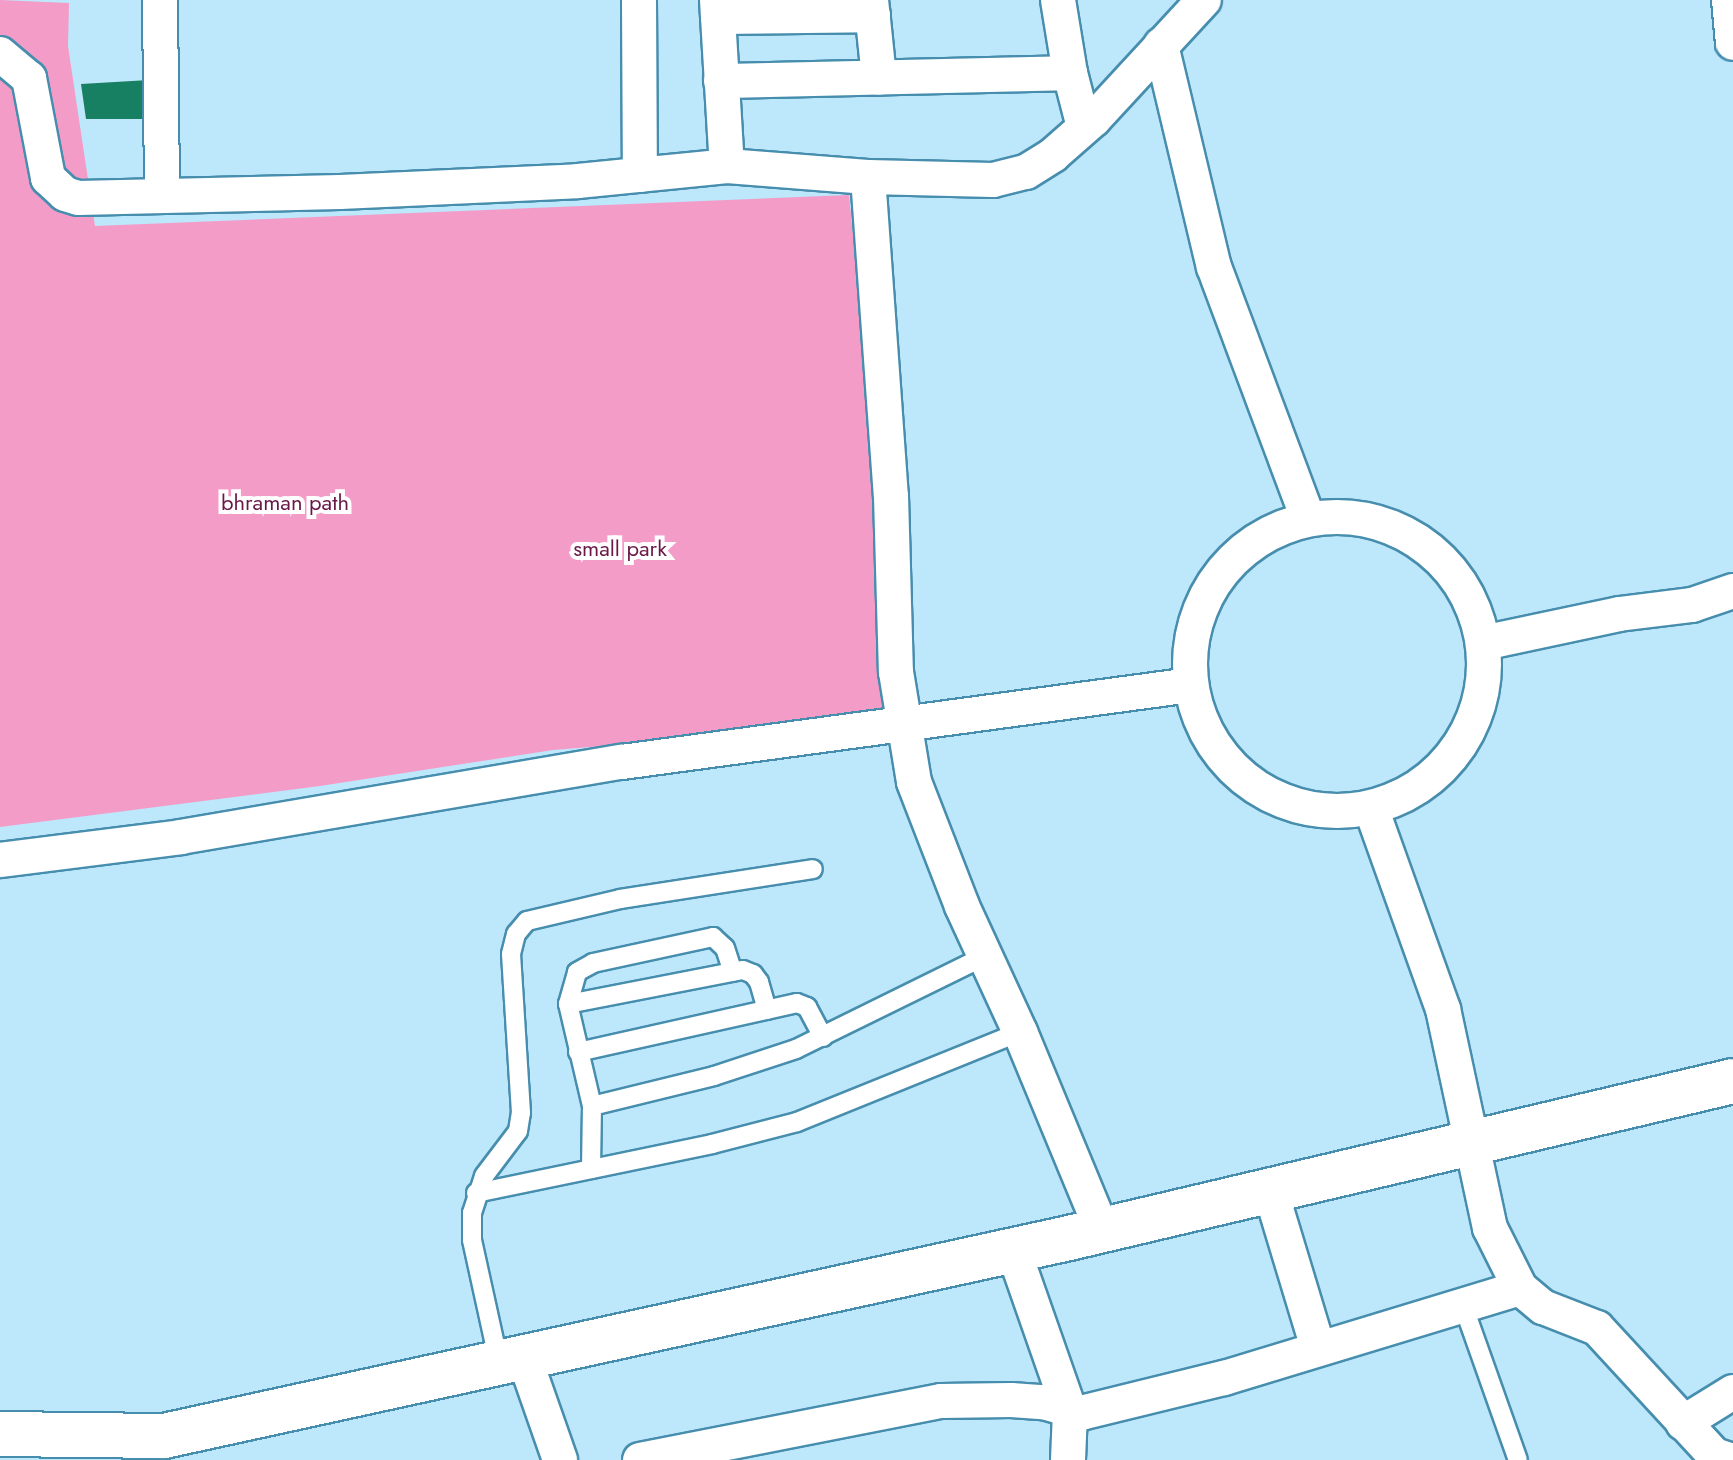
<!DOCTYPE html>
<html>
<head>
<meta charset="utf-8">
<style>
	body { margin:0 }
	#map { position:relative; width:1733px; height:1460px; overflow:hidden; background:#bde7fb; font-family:Jost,sans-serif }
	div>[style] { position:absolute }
	.green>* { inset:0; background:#f49cc8 }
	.building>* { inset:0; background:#178063 }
	.roads { filter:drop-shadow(2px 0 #478eae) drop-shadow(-2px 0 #478eae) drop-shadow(0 2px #478eae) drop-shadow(0 -2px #478eae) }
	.service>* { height:18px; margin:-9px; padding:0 9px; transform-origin:9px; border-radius:9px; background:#fff }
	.minor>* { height:34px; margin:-17px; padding:0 17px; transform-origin:17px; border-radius:17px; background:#fff }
	.minor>.ring { margin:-17px; padding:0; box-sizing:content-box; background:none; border:34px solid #fff; border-radius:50% }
	.tertiary>* { height:44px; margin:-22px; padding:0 22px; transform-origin:22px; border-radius:22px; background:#fff }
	span { translate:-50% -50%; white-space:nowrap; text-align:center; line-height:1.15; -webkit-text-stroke:8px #fff; paint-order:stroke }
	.park-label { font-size:22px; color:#6a1848 }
</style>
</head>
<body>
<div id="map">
	<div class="green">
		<i style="clip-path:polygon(0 0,69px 3px,68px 46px,95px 226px,849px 195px,902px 722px,553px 750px,320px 786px,0 827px)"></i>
	</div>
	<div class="building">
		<i style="clip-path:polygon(149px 80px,146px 119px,86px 119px,81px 84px)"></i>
	</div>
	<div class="roads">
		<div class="service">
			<i style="left:568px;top:1004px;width:178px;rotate:-11deg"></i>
			<i style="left:743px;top:970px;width:11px;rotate:22deg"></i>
			<i style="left:753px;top:974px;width:10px;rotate:53deg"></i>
			<i style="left:759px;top:982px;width:29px;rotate:74deg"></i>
			<i style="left:578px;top:1052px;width:224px;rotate:-12.6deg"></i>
			<i style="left:797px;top:1003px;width:11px;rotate:22deg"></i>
			<i style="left:807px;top:1007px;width:34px;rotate:62deg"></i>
			<i style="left:592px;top:1106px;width:126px;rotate:-13.8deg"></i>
			<i style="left:714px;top:1076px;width:86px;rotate:-18.2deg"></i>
			<i style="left:796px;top:1049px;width:211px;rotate:-26.2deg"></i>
			<i style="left:591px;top:1169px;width:63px;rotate:-89.1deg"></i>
			<i style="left:592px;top:1106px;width:105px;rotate:-103.2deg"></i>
			<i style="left:568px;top:1004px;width:33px;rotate:-74deg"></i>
			<i style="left:577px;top:972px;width:18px;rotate:-29deg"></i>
			<i style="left:593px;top:963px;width:123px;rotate:-12.2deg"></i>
			<i style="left:713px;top:937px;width:16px;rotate:43deg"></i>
			<i style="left:725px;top:948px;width:25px;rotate:72deg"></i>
			<i style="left:476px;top:1193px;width:241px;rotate:-11.7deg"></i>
			<i style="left:712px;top:1144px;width:88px;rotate:-14.5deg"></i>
			<i style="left:797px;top:1122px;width:240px;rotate:-22deg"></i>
			<i style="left:1463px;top:1305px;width:164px;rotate:70.5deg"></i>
			<i style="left:499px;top:1363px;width:126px;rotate:-102.4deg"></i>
			<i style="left:472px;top:1240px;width:27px;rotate:-90deg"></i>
			<i style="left:472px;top:1213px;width:39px;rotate:-72deg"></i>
			<i style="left:484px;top:1176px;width:56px;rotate:-52.9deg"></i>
			<i style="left:518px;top:1131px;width:18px;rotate:-81deg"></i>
			<i style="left:521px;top:1113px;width:159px;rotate:-93.6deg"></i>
			<i style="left:511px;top:954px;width:21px;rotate:-76deg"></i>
			<i style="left:516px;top:934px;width:17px;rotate:-50deg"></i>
			<i style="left:527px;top:921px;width:96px;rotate:-13.3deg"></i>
			<i style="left:620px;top:899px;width:195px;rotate:-8.8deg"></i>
		</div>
		<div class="minor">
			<i style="left:160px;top:0;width:196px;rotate:89.4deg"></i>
			<i style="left:639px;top:0;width:175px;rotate:89.7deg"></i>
			<i style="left:717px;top:0;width:166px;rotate:86.6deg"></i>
			<i style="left:871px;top:0;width:78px;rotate:84.1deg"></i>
			<i style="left:1058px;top:0;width:74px;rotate:80.7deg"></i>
			<i style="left:1070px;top:73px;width:56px;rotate:75.5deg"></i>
			<i style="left:1729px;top:0;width:43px;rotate:84.7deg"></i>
			<i style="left:718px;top:17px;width:155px;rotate:-0.7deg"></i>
			<i style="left:1161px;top:45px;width:228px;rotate:76.6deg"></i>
			<i style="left:1214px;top:267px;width:269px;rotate:69.5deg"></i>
			<i style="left:0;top:54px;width:38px;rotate:40deg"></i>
			<i style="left:29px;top:78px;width:102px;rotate:79.2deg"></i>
			<i style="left:48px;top:178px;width:23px;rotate:43deg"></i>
			<i style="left:65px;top:194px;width:14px;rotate:17deg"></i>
			<i style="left:78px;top:198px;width:262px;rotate:-1.3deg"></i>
			<i style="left:340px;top:192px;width:238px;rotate:-2.6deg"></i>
			<i style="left:578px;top:181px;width:150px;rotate:-5.7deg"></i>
			<i style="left:727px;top:166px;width:141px;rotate:4.5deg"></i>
			<i style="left:868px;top:177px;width:125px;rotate:1.4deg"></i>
			<i style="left:993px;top:180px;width:34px;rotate:-14deg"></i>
			<i style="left:1026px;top:172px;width:32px;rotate:-32deg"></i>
			<i style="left:1053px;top:155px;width:55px;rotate:-41.3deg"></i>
			<i style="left:1094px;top:119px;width:162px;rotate:-47.3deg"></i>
			<i style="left:721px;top:81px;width:349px;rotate:-1.3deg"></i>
			<i style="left:868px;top:177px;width:320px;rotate:85.9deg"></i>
			<i style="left:891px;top:496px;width:176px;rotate:88.4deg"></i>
			<i style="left:896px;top:672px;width:111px;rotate:80.7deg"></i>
			<i style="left:914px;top:782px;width:133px;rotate:68.8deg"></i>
			<i style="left:962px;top:906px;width:139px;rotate:65.3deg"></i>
			<i style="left:1020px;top:1032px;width:214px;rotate:67.5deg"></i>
			<i class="ring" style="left:1190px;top:517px;width:260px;height:260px"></i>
			<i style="left:1483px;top:643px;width:139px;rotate:-12deg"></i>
			<i style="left:1619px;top:614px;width:74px;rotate:-7deg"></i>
			<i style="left:1692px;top:605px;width:43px;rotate:-18.9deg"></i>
			<i style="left:1371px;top:808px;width:214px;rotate:70.3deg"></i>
			<i style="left:1443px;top:1009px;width:224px;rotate:77.9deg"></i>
			<i style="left:1490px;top:1228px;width:67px;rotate:63.4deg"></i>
			<i style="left:1520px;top:1288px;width:30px;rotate:40deg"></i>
			<i style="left:1543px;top:1307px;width:58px;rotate:21.3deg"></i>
			<i style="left:1597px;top:1328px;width:173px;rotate:47.3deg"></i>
			<i style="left:1714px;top:1455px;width:16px;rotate:18deg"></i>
			<i style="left:0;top:860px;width:182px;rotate:-7.2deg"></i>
			<i style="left:181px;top:837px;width:447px;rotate:-9.7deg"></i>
			<i style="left:622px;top:762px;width:574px;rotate:-7.71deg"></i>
			<i style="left:1270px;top:1189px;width:166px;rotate:73.2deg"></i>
			<i style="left:1013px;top:1249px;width:173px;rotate:70.7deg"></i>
			<i style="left:1070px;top:1412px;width:48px;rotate:92.4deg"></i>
			<i style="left:524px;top:1357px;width:109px;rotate:70.7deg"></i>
			<i style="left:1683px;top:1423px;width:59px;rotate:-31.8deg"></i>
			<i style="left:640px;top:1460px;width:307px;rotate:-11.1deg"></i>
			<i style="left:941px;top:1401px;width:70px;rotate:-0.8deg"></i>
			<i style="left:1011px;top:1400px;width:32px;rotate:4deg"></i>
			<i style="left:1043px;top:1402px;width:40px;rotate:16deg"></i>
			<i style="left:1081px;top:1413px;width:147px;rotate:-13.8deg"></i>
			<i style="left:1224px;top:1378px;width:309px;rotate:-16.9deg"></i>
		</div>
		<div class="tertiary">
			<i style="left:0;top:1434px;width:164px;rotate:0.7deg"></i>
			<i style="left:164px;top:1436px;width:926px;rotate:-12.34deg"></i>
			<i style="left:1069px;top:1238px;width:682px;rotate:-13.3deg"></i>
		</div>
	</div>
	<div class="park-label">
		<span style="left:285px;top:503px">bhraman path</span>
		<span style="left:620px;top:549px">small park</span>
	</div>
</div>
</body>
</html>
